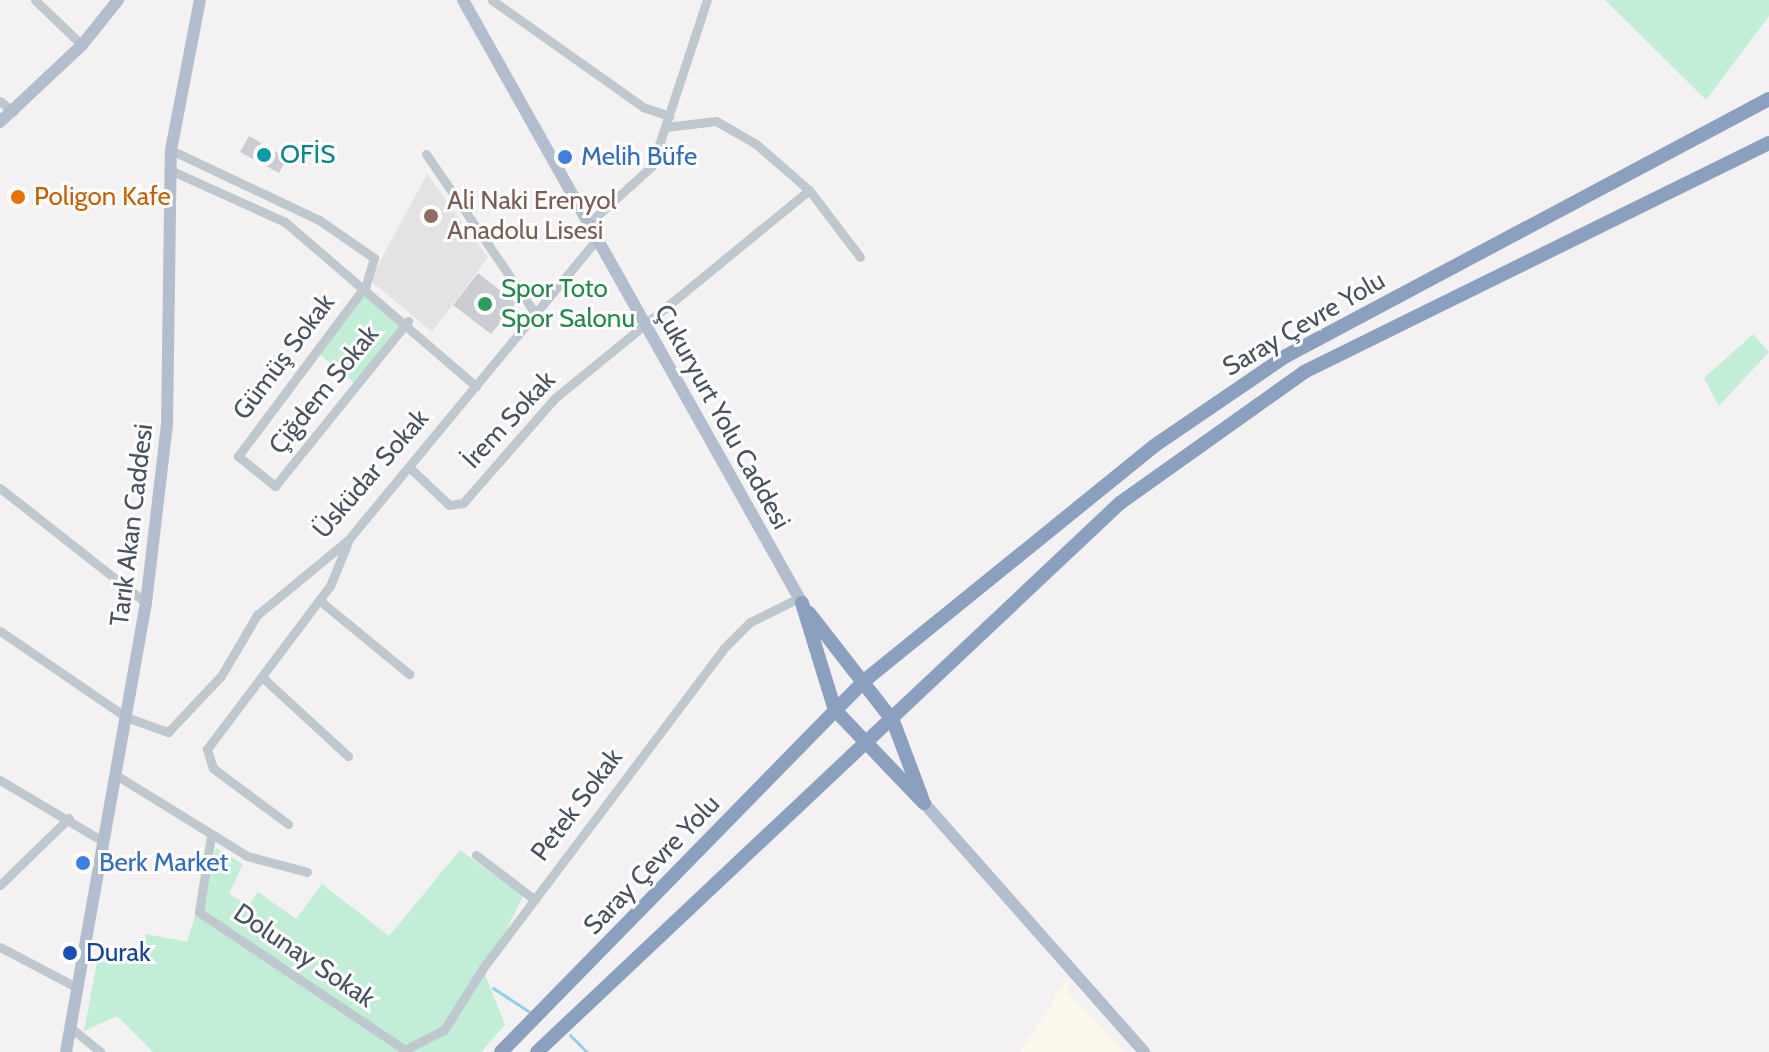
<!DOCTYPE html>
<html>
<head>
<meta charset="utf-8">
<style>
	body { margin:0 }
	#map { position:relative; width:1769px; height:1052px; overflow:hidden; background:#f3f1f1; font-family:Cabin,sans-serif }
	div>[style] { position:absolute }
	.commercial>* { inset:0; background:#fcf9ec }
	.education>* { inset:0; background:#e4e2e3 }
	.green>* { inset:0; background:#c2eed7 }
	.stream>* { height:3px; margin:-1.5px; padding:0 1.5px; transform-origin:1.5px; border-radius:1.5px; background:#90d0ea }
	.building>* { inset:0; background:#cbcdd3 }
	.minor>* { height:9px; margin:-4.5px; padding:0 4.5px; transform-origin:4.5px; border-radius:4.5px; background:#bfc7cf }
	.major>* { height:12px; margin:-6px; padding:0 6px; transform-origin:6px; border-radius:6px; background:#b2bece }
	.highway>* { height:14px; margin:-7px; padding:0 7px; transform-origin:7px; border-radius:7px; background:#8b9fbe }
	.dots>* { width:22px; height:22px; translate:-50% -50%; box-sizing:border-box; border:4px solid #fff; border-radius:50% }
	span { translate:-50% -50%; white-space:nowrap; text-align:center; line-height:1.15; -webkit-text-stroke:6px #fff; paint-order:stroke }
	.culture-label { font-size:26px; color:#0d838f }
	.left { translate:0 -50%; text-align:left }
	.shop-label { font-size:26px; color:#366cbe }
	.food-label { font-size:26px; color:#c56008 }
	.education-label { font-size:26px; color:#785e54 }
	.leisure-label { font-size:26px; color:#27864d }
	.street-label { font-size:26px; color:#49525e }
	.transit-label { font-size:26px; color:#164399 }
</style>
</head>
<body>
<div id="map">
	<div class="commercial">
		<i style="clip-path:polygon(1067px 980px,1069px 995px,1124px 1052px,1020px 1052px)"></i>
	</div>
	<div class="education">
		<i style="clip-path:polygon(427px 174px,488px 257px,432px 332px,370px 280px)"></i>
	</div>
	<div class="green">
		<i style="clip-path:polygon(1605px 0,1769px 0,1769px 16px,1706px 100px)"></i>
		<i style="clip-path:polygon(365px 294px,400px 325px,355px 383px,319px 354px)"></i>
		<i style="clip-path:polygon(1753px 334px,1769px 352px,1719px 406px,1704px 378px)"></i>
		<i style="clip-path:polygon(216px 848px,243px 864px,229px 894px,249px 905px,258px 892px,296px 919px,322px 884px,389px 936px,460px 850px,523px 896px,485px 974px,505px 1025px,481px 1052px,153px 1052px,117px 1016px,84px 1031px,100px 947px,141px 956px,146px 934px,187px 942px)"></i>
	</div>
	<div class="stream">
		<i style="left:493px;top:988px;width:42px;rotate:33.3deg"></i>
		<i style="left:570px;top:1035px;width:24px;rotate:45deg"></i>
	</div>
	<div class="building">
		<i style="clip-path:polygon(249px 136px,287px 158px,279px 173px,240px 152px)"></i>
		<i style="clip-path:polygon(478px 273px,516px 303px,491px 334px,453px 305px)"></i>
	</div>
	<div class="minor">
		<i style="left:35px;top:0;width:65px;rotate:43.8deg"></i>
		<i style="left:492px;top:0;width:185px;rotate:35.3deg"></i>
		<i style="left:643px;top:107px;width:28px;rotate:19deg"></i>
		<i style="left:0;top:101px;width:17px;rotate:40deg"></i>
		<i style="left:666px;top:127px;width:50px;rotate:-6.8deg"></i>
		<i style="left:716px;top:121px;width:46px;rotate:29.9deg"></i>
		<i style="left:756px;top:144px;width:70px;rotate:41deg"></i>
		<i style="left:809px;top:190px;width:84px;rotate:52.7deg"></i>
		<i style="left:171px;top:150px;width:164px;rotate:25.3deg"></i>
		<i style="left:319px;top:220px;width:67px;rotate:34.6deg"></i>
		<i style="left:374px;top:258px;width:28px;rotate:107deg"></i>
		<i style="left:366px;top:285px;width:214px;rotate:126.8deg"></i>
		<i style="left:238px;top:456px;width:48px;rotate:39deg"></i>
		<i style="left:275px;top:486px;width:212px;rotate:-51.1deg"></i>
		<i style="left:426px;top:154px;width:193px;rotate:55.6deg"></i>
		<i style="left:170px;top:170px;width:126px;rotate:24.3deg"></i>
		<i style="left:285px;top:222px;width:252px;rotate:40.7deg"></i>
		<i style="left:589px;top:223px;width:85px;rotate:-42.1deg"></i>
		<i style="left:652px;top:166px;width:175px;rotate:-71.7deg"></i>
		<i style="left:409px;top:467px;width:55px;rotate:43.5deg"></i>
		<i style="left:449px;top:505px;width:14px;rotate:-8deg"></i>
		<i style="left:463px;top:503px;width:140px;rotate:-48.8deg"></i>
		<i style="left:555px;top:398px;width:328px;rotate:-39.3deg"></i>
		<i style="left:0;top:488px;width:186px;rotate:38.2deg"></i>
		<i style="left:319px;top:600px;width:117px;rotate:39.4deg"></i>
		<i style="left:0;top:631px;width:153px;rotate:34.3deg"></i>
		<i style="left:126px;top:717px;width:45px;rotate:19.7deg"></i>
		<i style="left:168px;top:732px;width:77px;rotate:-46.6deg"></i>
		<i style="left:221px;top:676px;width:71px;rotate:-59.5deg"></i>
		<i style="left:257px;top:615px;width:118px;rotate:-39.5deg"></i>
		<i style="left:348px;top:540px;width:391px;rotate:-50.4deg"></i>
		<i style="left:262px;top:677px;width:117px;rotate:42.6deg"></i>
		<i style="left:116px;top:775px;width:154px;rotate:31.7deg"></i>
		<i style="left:247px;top:856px;width:62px;rotate:14.9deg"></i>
		<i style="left:0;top:780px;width:121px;rotate:30.8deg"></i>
		<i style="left:288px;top:824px;width:94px;rotate:-143.3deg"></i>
		<i style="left:213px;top:768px;width:20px;rotate:-108deg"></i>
		<i style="left:207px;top:749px;width:204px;rotate:-53deg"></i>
		<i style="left:330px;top:586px;width:48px;rotate:-67.8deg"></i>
		<i style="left:211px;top:836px;width:77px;rotate:99deg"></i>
		<i style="left:199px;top:912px;width:252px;rotate:33.8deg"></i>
		<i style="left:476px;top:855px;width:74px;rotate:37.3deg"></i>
		<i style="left:0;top:885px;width:96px;rotate:-44.2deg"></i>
		<i style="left:0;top:947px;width:88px;rotate:27.7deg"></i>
		<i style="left:71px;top:1028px;width:38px;rotate:39deg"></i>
		<i style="left:404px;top:1050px;width:45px;rotate:-26.6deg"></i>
		<i style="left:444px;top:1030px;width:73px;rotate:-57.8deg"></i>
		<i style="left:483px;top:968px;width:399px;rotate:-53deg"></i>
		<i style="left:723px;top:649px;width:38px;rotate:-45deg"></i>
		<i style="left:750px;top:622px;width:55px;rotate:-26.1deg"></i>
	</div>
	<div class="major">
		<i style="left:463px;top:0;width:692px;rotate:60.66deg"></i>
		<i style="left:0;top:122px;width:112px;rotate:-43.2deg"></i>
		<i style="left:82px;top:45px;width:58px;rotate:-51.3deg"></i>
		<i style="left:924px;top:803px;width:332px;rotate:48.5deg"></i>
		<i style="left:66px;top:1052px;width:456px;rotate:-79.9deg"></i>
		<i style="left:146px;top:603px;width:179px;rotate:-83.3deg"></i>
		<i style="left:167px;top:425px;width:275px;rotate:-89.2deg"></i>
		<i style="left:171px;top:150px;width:153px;rotate:-79.1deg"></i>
	</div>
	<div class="highway">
		<i style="left:802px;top:603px;width:112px;rotate:72.9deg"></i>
		<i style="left:835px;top:710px;width:129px;rotate:46.3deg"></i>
		<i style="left:809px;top:613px;width:137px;rotate:52.1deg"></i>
		<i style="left:893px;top:721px;width:82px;rotate:69.4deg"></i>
		<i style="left:501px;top:1052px;width:519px;rotate:-45.62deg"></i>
		<i style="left:864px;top:681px;width:373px;rotate:-39deg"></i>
		<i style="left:1154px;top:446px;width:160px;rotate:-34.3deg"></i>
		<i style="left:1286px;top:356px;width:547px;rotate:-28.02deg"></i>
		<i style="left:537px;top:1052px;width:801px;rotate:-43.28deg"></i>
		<i style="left:1120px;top:503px;width:226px;rotate:-35.4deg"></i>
		<i style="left:1304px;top:372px;width:518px;rotate:-26.22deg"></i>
	</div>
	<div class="dots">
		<i style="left:264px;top:155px;background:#0f9aa8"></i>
		<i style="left:565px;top:157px;background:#3f7fe0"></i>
		<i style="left:18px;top:197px;background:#e8710a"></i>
		<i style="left:431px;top:216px;background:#8d6e63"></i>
		<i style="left:485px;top:304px;background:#2e9e5b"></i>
		<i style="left:83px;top:863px;background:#3f7fe0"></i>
		<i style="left:70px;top:953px;background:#1a4fb4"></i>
	</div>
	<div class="culture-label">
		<span class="left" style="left:280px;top:155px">OFİS</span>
	</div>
	<div class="shop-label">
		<span class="left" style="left:581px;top:157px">Melih Büfe</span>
		<span class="left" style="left:99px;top:863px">Berk Market</span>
	</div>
	<div class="food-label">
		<span class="left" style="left:34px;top:197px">Poligon Kafe</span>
	</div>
	<div class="education-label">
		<span class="left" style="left:447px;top:216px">Ali Naki Erenyol<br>Anadolu Lisesi</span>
	</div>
	<div class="leisure-label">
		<span class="left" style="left:501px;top:304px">Spor Toto<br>Spor Salonu</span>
	</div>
	<div class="street-label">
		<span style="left:1304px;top:324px;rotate:-30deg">Saray Çevre Yolu</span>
		<span style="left:284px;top:357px;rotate:-53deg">Gümüş Sokak</span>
		<span style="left:324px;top:390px;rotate:-51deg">Çiğdem Sokak</span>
		<span style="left:722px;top:417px;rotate:61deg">Çukuryurt Yolu Caddesi</span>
		<span style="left:509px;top:420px;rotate:-47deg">İrem Sokak</span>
		<span style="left:371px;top:474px;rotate:-49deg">Üsküdar Sokak</span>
		<span style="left:132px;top:525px;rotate:-83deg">Tarık Akan Caddesi</span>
		<span style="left:577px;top:805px;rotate:-53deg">Petek Sokak</span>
		<span style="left:652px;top:865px;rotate:-46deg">Saray Çevre Yolu</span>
		<span style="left:304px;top:956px;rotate:34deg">Dolunay Sokak</span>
	</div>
	<div class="transit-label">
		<span class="left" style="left:86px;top:953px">Durak</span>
	</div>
</div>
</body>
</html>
